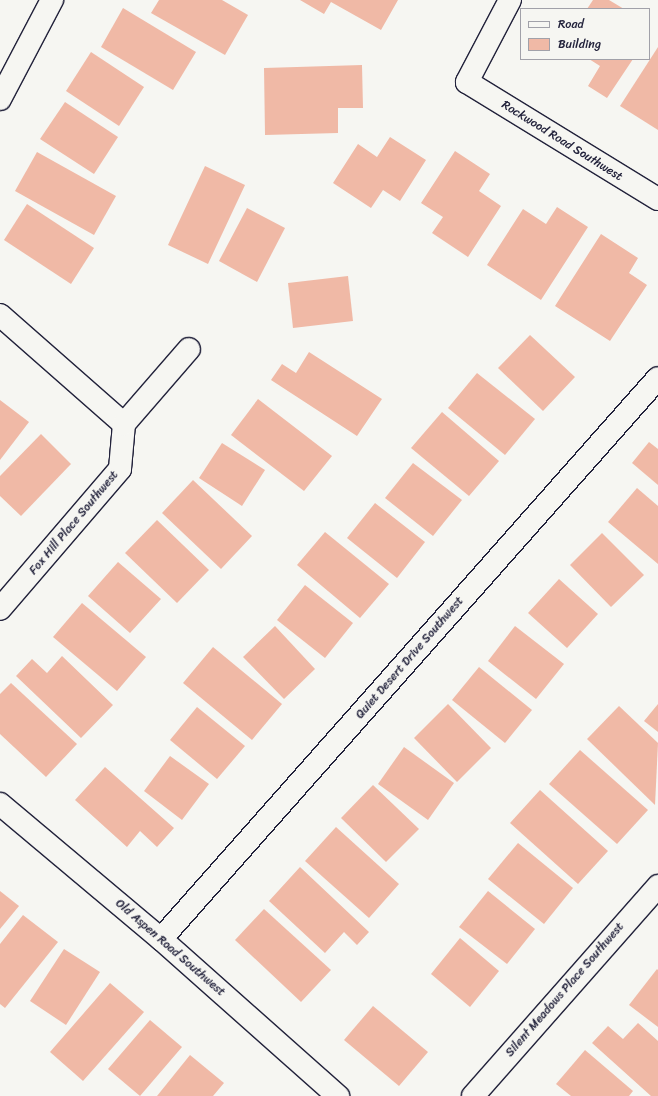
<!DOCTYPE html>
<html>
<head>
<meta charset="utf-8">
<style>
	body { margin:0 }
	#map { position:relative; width:658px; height:1096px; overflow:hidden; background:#f6f6f2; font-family:Sriracha,sans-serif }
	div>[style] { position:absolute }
	.building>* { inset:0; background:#f0b9a6 }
	.roads { filter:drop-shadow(1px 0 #22223b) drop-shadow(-1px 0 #22223b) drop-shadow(0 1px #22223b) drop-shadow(0 -1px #22223b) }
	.minor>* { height:22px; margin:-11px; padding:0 11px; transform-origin:11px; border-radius:11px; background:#f6f6f2 }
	span { translate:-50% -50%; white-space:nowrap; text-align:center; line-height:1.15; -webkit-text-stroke:4px #f6f6f2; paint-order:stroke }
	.street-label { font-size:12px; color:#22223b }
	.legend { position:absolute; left:520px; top:8px; width:130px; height:52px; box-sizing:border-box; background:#f6f6f2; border:1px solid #a1a1a9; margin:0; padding:5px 7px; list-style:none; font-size:12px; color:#22223b }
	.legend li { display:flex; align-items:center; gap:8px; height:20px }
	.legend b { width:20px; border:1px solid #a1a1a9 }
</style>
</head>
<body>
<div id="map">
	<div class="building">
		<i style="clip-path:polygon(159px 0,222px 0,248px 15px,225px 55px,151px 13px)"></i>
		<i style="clip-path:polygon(300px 0,398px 0,381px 30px,331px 2px,324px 14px)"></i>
		<i style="clip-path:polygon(593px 0,609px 0,624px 9px,587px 9px)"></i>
		<i style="clip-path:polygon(123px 8px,196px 52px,173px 90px,101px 47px)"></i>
		<i style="clip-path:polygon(658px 47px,658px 130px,620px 106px)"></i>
		<i style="clip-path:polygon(91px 52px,144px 87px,119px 126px,66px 91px)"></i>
		<i style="clip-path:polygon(589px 59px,633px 59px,607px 98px,588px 86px,600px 66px)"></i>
		<i style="clip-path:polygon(362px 65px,363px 108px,338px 108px,338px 133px,265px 135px,264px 68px)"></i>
		<i style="clip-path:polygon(65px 102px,118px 137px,94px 174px,40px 139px)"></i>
		<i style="clip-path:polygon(390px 137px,426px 160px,400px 201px,383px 190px,371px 208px,333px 183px,358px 144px,377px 157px)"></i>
		<i style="clip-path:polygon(455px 151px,490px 174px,479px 191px,501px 206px,468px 257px,432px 233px,443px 217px,421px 203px)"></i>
		<i style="clip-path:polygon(37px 152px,116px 196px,94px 235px,15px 191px)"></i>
		<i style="clip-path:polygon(205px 166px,245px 185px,208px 264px,168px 245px)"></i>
		<i style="clip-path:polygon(27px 204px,94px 248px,71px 284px,4px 240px)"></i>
		<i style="clip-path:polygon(557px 207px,588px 227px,541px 300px,487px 265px,523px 209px,546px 224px)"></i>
		<i style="clip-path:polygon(247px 208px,285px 228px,257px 282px,219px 261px)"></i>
		<i style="clip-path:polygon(601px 234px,638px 258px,629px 273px,647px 285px,610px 341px,555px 306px)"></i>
		<i style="clip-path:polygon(348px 276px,353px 321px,293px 328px,288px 283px)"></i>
		<i style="clip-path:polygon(530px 335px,575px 377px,543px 411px,498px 368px)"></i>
		<i style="clip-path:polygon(309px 352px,382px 399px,357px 436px,271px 380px,282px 364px,296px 373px)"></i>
		<i style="clip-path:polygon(477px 373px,535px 419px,505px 455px,448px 408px)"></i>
		<i style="clip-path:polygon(258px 399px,332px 456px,304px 491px,231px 435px)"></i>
		<i style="clip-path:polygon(0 400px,29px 422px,0 460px)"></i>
		<i style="clip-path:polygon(442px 412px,499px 461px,469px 496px,411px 448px)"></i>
		<i style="clip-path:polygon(41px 434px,71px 464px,21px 516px,0 496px,0 476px)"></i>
		<i style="clip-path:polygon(649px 442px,658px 449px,658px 485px,632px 463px)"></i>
		<i style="clip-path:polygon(222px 443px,265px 470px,242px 506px,199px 478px)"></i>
		<i style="clip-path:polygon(413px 463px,462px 500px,433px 536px,385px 498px)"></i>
		<i style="clip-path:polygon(193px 480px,252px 536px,221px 569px,162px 513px)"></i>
		<i style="clip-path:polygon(637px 488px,658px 506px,658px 564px,608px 522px)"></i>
		<i style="clip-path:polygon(375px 503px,425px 542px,397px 578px,347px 538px)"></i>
		<i style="clip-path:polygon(157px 520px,209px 570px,177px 603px,125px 553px)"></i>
		<i style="clip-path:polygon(325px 532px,389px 584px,360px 618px,297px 565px)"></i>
		<i style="clip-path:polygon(602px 533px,644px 575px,611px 607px,570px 565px)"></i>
		<i style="clip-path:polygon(118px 562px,161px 599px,130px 633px,88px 596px)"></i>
		<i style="clip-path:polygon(559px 579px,598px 614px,567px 648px,528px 613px)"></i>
		<i style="clip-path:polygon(305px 585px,353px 623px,325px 658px,277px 620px)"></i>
		<i style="clip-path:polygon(82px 603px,146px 657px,117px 691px,53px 637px)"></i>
		<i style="clip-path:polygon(275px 626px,315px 669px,284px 699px,243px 657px)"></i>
		<i style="clip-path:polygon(515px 626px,564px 664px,536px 699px,488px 661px)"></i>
		<i style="clip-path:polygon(213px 647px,282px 704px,252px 740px,183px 683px)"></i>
		<i style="clip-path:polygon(62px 656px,113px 705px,81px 738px,16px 676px,32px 659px,47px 673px)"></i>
		<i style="clip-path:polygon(479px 667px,532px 710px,505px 743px,452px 700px)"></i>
		<i style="clip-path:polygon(11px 683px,77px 744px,46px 777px,0 734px,0 694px)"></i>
		<i style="clip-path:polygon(448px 704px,491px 748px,457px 782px,414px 738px)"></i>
		<i style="clip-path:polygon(658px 704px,658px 732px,644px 721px)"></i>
		<i style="clip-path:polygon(619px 706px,658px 743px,655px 805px,587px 739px)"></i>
		<i style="clip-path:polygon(197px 707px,245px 746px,217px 779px,170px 740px)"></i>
		<i style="clip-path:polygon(404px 747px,454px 783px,428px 820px,378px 784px)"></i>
		<i style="clip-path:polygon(580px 750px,648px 810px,617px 844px,549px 784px)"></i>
		<i style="clip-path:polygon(170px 756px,209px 784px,182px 820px,144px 791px)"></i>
		<i style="clip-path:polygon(105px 767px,174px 828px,157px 847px,140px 831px,127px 847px,75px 800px)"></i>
		<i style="clip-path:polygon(373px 785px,419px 829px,386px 862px,341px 818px)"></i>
		<i style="clip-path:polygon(540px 790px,608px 851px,578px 884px,510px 823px)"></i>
		<i style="clip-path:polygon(336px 827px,399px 884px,369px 918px,305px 861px)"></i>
		<i style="clip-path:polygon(518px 843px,573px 888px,544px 924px,488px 879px)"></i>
		<i style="clip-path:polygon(300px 867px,369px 932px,357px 945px,344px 932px,325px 953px,269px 901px)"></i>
		<i style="clip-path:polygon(0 891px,19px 906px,0 929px)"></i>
		<i style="clip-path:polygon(488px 891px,535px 929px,507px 964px,459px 927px)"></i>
		<i style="clip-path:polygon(264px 909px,331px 970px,301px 1002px,235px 940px)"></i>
		<i style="clip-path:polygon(23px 915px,58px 942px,5px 1008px,0 1004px,0 944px)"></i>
		<i style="clip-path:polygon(460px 938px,499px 971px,470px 1007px,431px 974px)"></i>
		<i style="clip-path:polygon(64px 949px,100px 972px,66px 1025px,30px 1001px)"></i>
		<i style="clip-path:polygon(657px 969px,658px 970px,658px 1027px,629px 1005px)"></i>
		<i style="clip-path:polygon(110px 983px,144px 1012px,83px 1081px,50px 1052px)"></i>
		<i style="clip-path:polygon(373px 1006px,428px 1052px,399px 1086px,344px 1040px)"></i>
		<i style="clip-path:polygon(150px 1020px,182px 1047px,140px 1096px,108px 1069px)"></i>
		<i style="clip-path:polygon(638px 1023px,658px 1041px,658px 1096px,651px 1096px,592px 1043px,608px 1026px,623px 1039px)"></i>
		<i style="clip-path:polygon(585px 1050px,633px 1091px,629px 1096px,571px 1096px,556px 1084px)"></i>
		<i style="clip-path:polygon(190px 1055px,224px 1083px,213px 1096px,157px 1096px)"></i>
	</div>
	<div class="roads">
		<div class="minor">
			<i style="left:510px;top:0;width:93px;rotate:117.7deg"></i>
			<i style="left:467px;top:82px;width:224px;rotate:31.5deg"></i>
			<i style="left:0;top:99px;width:112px;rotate:-62.3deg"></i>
			<i style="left:0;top:315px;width:165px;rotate:41.3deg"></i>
			<i style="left:124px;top:424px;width:45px;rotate:95.1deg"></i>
			<i style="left:120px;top:469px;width:184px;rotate:130.6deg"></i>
			<i style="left:124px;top:424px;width:99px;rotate:-49.1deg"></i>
			<i style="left:0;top:804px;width:210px;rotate:40deg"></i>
			<i style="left:161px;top:939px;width:237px;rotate:41.6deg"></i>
			<i style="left:161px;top:939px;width:749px;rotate:-48.46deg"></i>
			<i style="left:473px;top:1096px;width:280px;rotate:-48.6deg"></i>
		</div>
	</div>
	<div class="street-label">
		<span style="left:562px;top:141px;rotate:32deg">Rockwood Road Southwest</span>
		<span style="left:74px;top:523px;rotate:-50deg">Fox Hill Place Southwest</span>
		<span style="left:410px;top:658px;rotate:-49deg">Quiet Desert Drive Southwest</span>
		<span style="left:170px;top:948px;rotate:41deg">Old Aspen Road Southwest</span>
		<span style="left:565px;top:990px;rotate:-49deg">Silent Meadows Place Southwest</span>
	</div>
	<ul class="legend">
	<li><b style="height:5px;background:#f6f6f2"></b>Road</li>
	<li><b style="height:11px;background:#f0b9a6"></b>Building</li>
	</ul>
</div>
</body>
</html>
